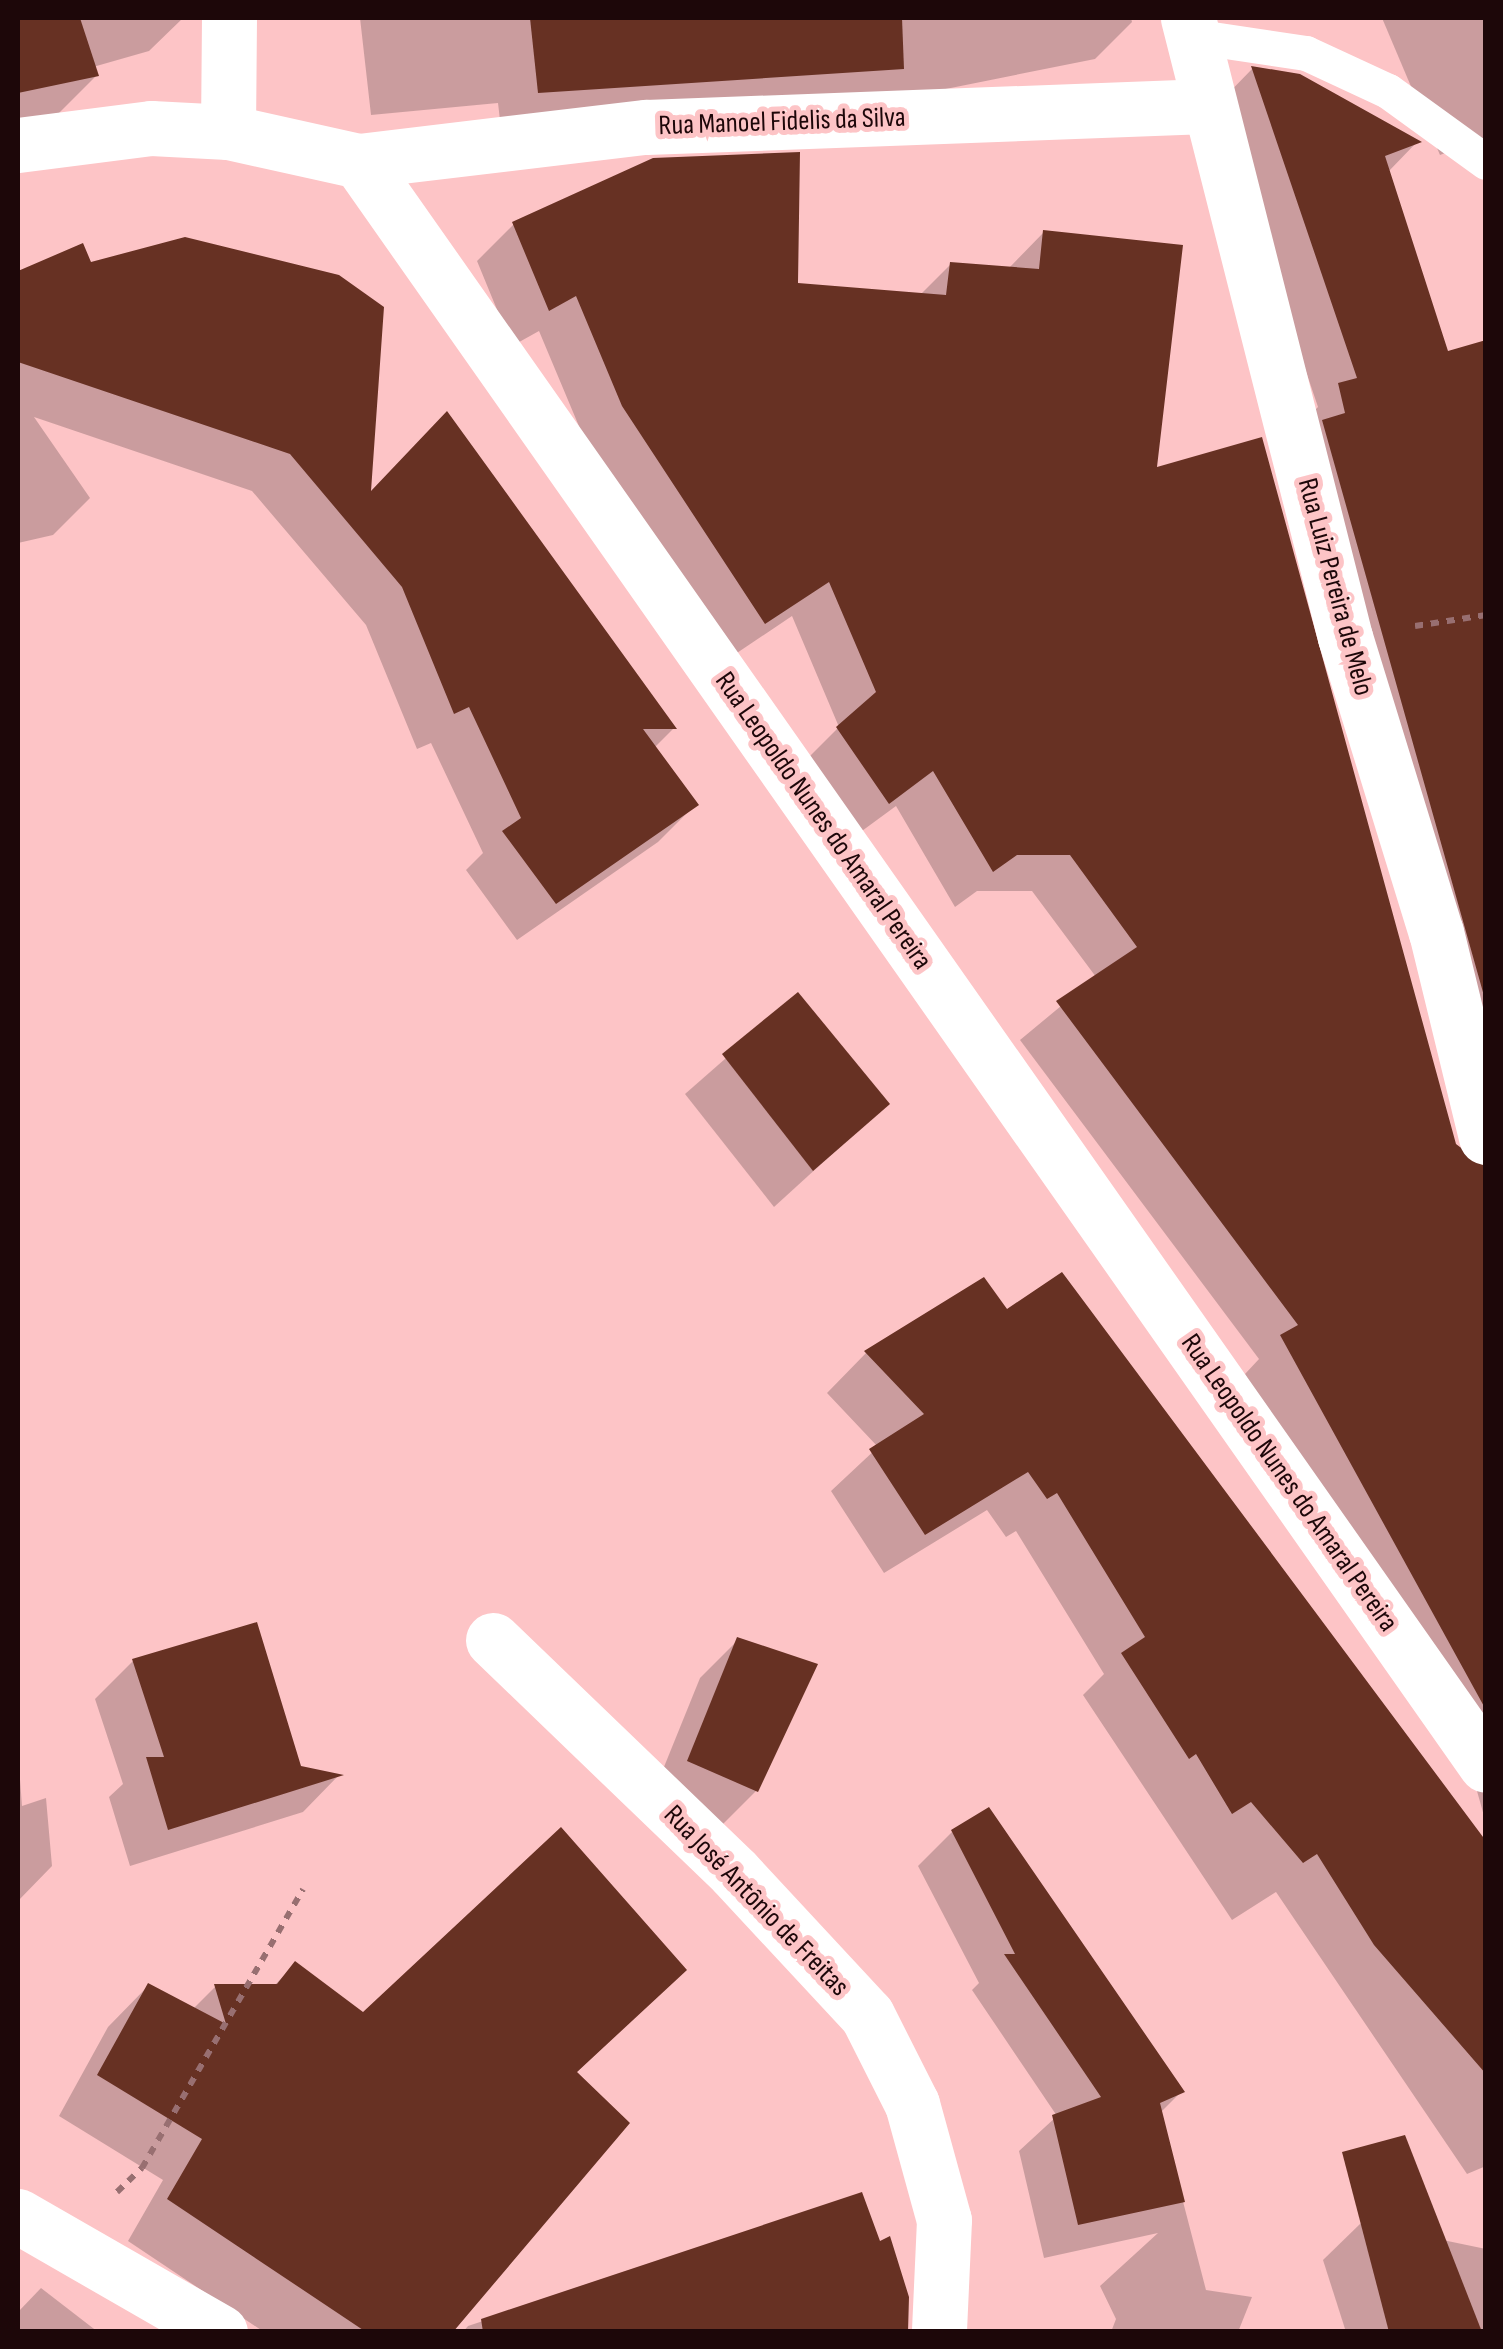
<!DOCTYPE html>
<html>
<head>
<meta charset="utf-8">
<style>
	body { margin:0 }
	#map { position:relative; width:1503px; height:2349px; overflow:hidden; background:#fdc4c6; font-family:"Sofia Sans Condensed",sans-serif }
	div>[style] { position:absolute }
	.shadow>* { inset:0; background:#0003 }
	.building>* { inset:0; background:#673123 }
	.path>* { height:6px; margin-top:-3px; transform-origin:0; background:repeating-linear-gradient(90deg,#986f71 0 8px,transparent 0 16px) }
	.service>* { height:35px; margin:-17.5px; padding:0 17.5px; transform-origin:17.5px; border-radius:17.5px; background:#fff }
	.minor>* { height:55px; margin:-27.5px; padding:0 27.5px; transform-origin:27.5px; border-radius:27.5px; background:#fff }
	span { translate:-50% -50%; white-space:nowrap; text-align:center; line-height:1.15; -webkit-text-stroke:10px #fdc4c6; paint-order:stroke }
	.street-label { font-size:28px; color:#1d0709 }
	.frame { position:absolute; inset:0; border:20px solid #1d0709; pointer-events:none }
</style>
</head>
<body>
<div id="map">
	<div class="shadow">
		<i style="clip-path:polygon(18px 18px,183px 18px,149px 51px,93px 67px,96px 76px,59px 113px,18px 122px)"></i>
		<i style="clip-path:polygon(360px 18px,1131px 18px,1132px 22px,1095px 59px,881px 102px,501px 129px,498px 103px,371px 115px)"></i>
		<i style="clip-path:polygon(1382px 18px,1486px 18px,1486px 137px,1440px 155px)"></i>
		<i style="clip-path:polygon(1252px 69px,1417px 142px,1388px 172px,1447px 354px,1486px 343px,1486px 1823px,1475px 1784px,1425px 1713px,1245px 1374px,1259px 1359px,1020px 1040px,1096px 977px,1032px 891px,977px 891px,955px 907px,896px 806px,851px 839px,801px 765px,839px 727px,792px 616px,728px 659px,586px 443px,539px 331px,512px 346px,477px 261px,514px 224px,796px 285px,920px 295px,951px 264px,1008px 269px,1044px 232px,1453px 1146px,1475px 1169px,1303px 422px,1318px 407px,1216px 106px)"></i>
		<i style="clip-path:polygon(82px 246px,89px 265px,369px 496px,674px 728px,654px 748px,696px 804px,658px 842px,517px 940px,466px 870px,483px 853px,431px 743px,417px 749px,366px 625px,252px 491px,34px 417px,90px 498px,53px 535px,18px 543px,18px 272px)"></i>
		<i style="clip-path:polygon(797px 996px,887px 1104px,774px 1207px,685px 1094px)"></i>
		<i style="clip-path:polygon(983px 1281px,1486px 1871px,1486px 2166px,1467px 2174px,1276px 1892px,1232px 1920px,1083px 1695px,1104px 1674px,1016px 1531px,1006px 1537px,987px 1510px,884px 1573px,831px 1491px,878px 1447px,827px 1393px,866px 1353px)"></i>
		<i style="clip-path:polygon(738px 1640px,756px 1791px,718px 1829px,651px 1799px,700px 1678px)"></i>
		<i style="clip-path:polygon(133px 1661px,299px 1769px,338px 1776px,303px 1812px,130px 1866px,109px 1797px,123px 1784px,95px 1699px)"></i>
		<i style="clip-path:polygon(18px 1752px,22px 1806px,46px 1798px,52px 1866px,18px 1901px)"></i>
		<i style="clip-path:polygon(952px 1832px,1182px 2091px,1160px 2113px,1206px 2290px,1252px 2297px,1238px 2332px,1111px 2332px,1116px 2319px,1100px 2286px,1158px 2233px,1044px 2258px,1019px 2151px,1057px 2116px,972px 1990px,979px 1983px,918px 1866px)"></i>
		<i style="clip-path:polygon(295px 1964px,363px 2016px,684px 1970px,575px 2074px,448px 2332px,264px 2332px,128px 2241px,163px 2180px,59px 2116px,108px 2027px,148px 1986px,193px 2009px,215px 1987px,273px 1987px)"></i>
		<i style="clip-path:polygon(860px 2196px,908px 2332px,463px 2332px,468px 2326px)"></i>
		<i style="clip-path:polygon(1361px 2223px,1486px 2249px,1486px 2332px,1346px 2332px,1323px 2260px)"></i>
		<i style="clip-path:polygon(41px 2288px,98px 2332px,18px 2332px,18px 2312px)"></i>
	</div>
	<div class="building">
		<i style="clip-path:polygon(18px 18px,80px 18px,99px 76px,18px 93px)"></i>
		<i style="clip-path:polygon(530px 18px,902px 18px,904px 69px,538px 93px)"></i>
		<i style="clip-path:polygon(1251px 66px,1300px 74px,1422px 142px,1385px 156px,1448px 351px,1486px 340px,1486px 1003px,1322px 420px,1345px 413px,1338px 383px,1357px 378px)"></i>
		<i style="clip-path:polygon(800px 152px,798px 283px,946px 295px,950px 262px,1039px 269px,1043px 230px,1183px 245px,1157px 467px,1262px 437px,1456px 1144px,1486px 1167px,1486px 1710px,1280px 1335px,1298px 1325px,1056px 1001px,1137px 947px,1070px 855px,1017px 855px,993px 872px,933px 771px,889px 804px,836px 727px,876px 692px,829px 582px,765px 624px,622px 406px,576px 296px,549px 311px,512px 222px,653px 158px)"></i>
		<i style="clip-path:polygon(185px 237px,339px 275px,384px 307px,371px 491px,447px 411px,677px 729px,643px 729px,699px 805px,556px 904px,502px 831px,521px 818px,469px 707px,454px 714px,402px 587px,290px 454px,18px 362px,18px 271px,83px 243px,91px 262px)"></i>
		<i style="clip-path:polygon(798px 992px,890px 1104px,813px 1171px,722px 1054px)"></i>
		<i style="clip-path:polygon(1062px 1272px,1486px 1841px,1486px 2074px,1374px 1945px,1317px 1854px,1303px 1863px,1251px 1802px,1232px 1814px,1196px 1754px,1189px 1759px,1121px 1653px,1145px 1637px,1057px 1493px,1047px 1499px,1028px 1472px,925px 1535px,869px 1449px,924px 1414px,864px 1351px,984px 1277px,1007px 1309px)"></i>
		<i style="clip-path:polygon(257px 1622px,301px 1766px,344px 1775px,168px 1830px,146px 1757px,164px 1757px,132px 1659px)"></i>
		<i style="clip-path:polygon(737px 1637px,818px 1664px,758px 1792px,687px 1761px)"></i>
		<i style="clip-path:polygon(989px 1807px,1185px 2092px,1160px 2103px,1185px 2202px,1078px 2225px,1052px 2115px,1101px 2097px,1004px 1954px,1015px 1954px,951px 1830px)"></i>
		<i style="clip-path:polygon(561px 1827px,687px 1970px,577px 2072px,630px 2123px,453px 2332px,366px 2332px,167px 2199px,202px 2139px,97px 2075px,148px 1983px,226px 2024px,214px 1984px,277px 1984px,295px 1961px,363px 2012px)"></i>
		<i style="clip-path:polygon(1405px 2135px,1482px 2332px,1389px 2332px,1342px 2152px)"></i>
		<i style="clip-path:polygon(862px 2192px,880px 2241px,890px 2236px,909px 2297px,908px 2332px,483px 2332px,481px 2319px)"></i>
	</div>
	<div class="path">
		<i style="left:1415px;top:626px;width:72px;rotate:-8.8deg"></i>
		<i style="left:117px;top:2192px;width:35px;rotate:-44deg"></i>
		<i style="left:142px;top:2168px;width:322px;rotate:-60deg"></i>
	</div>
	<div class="service">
		<i style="left:1192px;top:36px;width:115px;rotate:8.5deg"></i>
		<i style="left:1306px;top:53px;width:90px;rotate:24.9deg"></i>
		<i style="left:1388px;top:91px;width:121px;rotate:35.9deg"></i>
	</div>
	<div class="minor">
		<i style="left:1188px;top:18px;width:639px;rotate:75.77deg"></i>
		<i style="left:1345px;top:637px;width:309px;rotate:72.9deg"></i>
		<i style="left:1436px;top:932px;width:211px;rotate:76.3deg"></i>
		<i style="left:228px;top:132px;width:114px;rotate:-89.5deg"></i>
		<i style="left:18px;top:145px;width:134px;rotate:-7.3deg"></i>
		<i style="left:151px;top:128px;width:77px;rotate:3deg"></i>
		<i style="left:228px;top:132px;width:134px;rotate:12.5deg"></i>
		<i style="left:359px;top:161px;width:289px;rotate:-6.8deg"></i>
		<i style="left:646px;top:127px;width:561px;rotate:-2.14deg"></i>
		<i style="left:359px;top:161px;width:1960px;rotate:54.91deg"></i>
		<i style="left:493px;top:1640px;width:335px;rotate:43.9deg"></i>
		<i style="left:734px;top:1872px;width:195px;rotate:47.1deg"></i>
		<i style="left:867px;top:2015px;width:100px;rotate:63.2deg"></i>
		<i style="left:912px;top:2104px;width:120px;rotate:74.6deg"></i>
		<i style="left:944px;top:2220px;width:112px;rotate:92.6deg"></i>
		<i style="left:18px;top:2216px;width:233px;rotate:29.9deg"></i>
	</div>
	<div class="street-label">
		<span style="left:782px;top:122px;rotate:-2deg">Rua Manoel Fidelis da Silva</span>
		<span style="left:1335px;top:587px;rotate:75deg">Rua Luiz Pereira de Melo</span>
		<span style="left:823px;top:821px;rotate:55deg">Rua Leopoldo Nunes do Amaral Pereira</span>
		<span style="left:1289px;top:1483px;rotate:55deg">Rua Leopoldo Nunes do Amaral Pereira</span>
		<span style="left:756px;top:1901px;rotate:46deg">Rua José Antônio de Freitas</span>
	</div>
	<div class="frame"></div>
</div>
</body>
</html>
